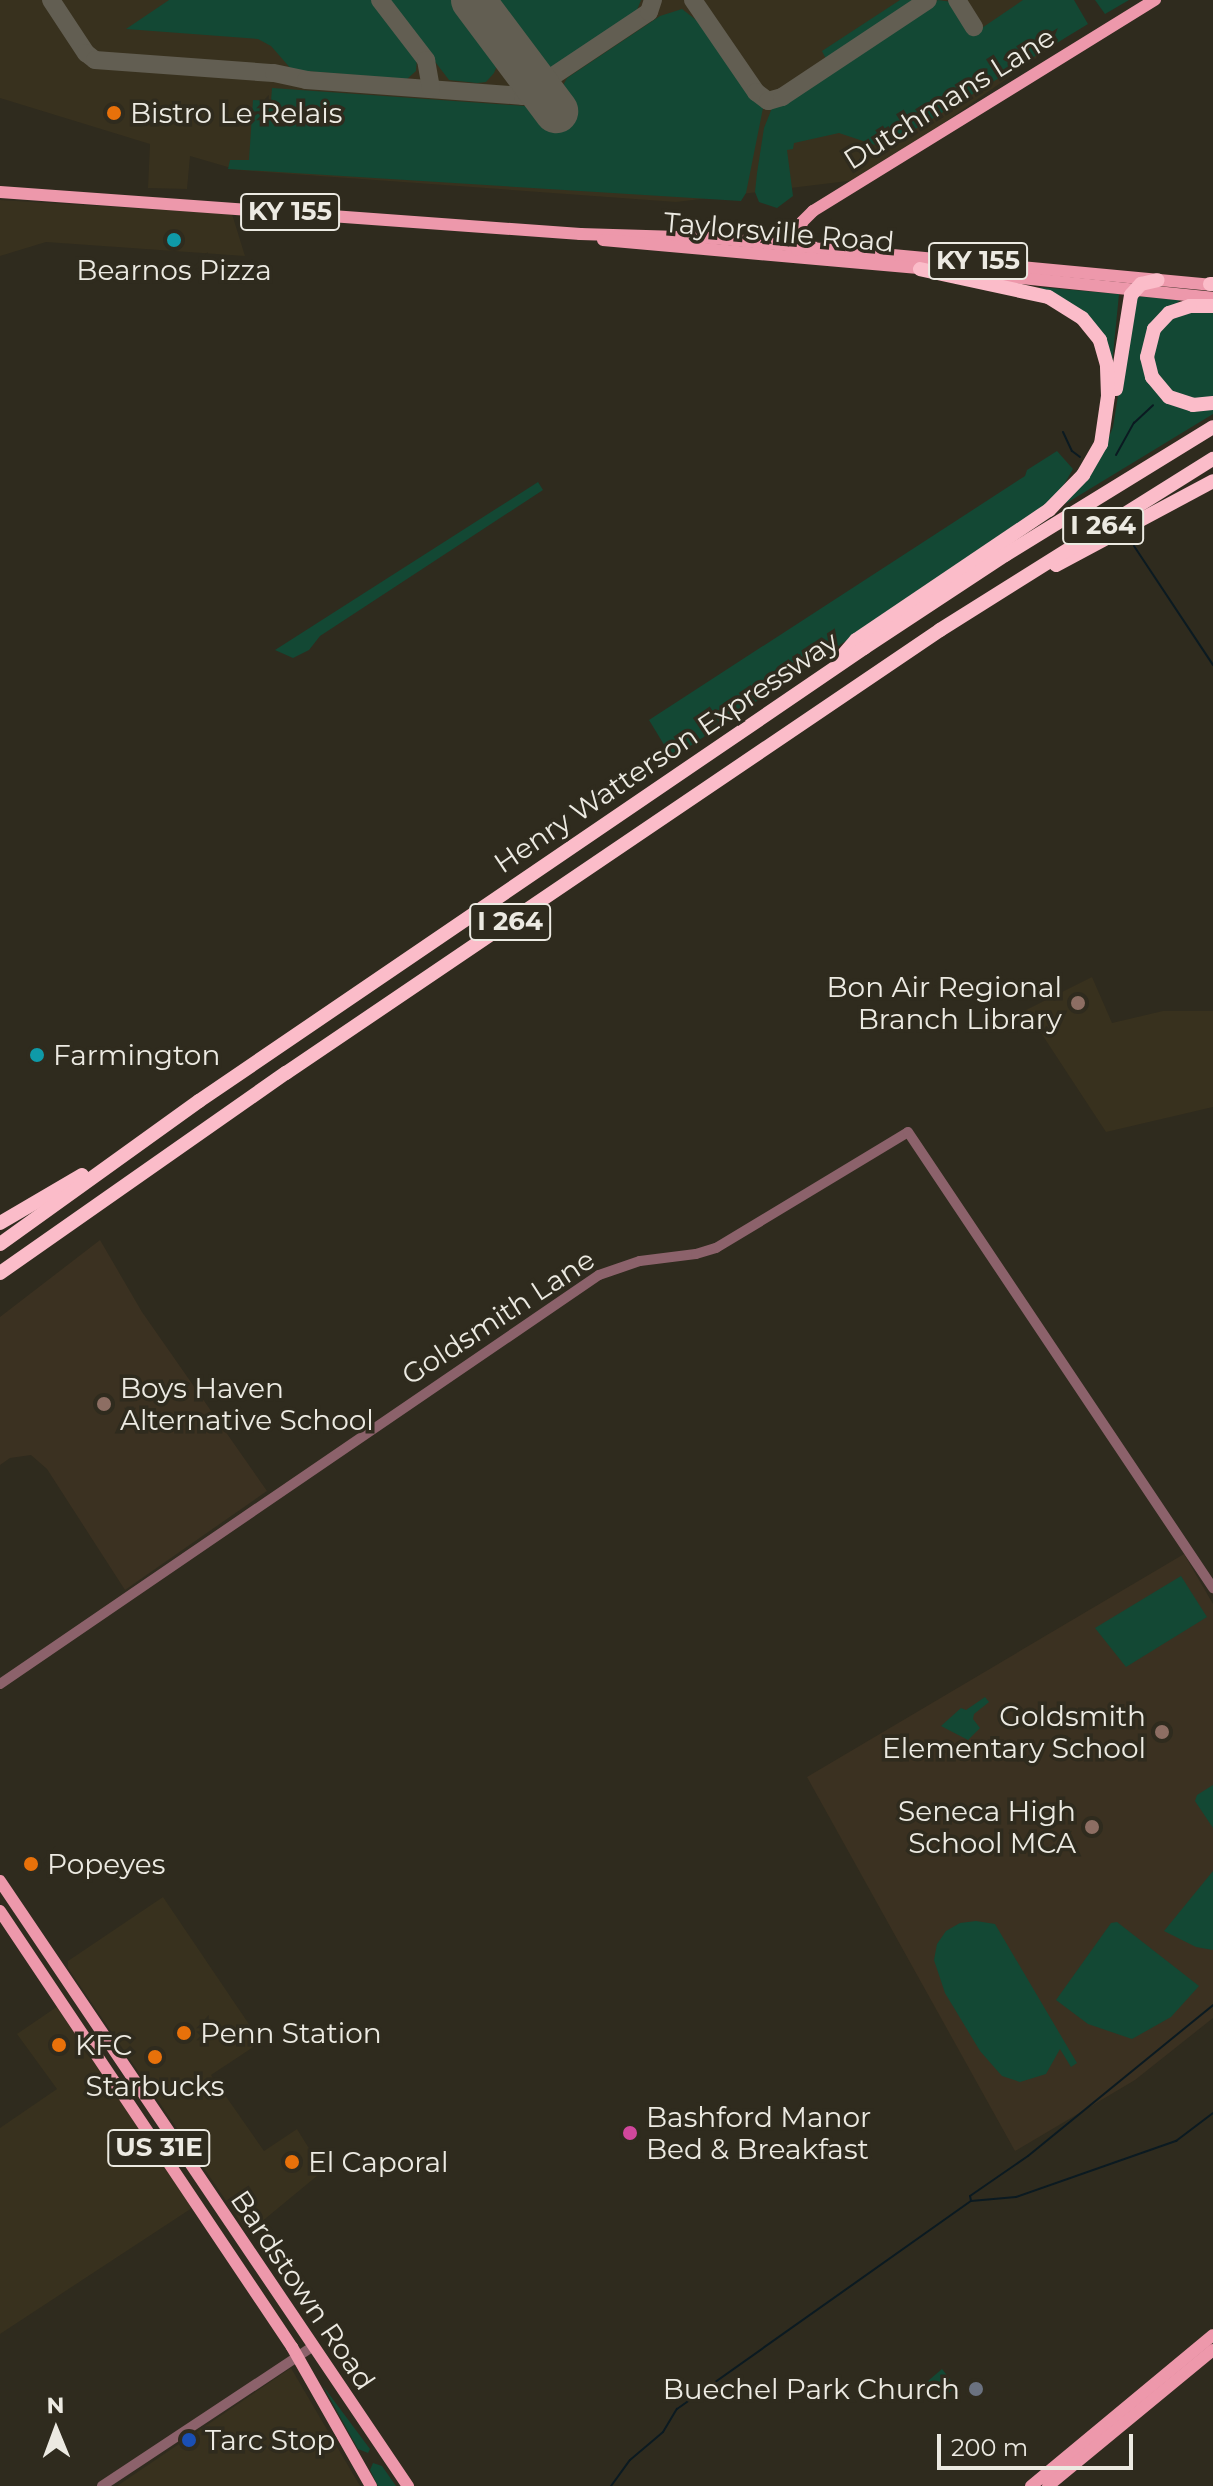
<!DOCTYPE html>
<html>
<head>
<meta charset="utf-8">
<style>
	body { margin:0 }
	#map { position:relative; width:1213px; height:2486px; overflow:hidden; background:#2f2b1e; font-family:Montserrat,sans-serif }
	div>[style] { position:absolute }
	.built>* { inset:0; background:#38311e }
	.education>* { inset:0; background:#3b3121 }
	.green>* { inset:0; background:#134834 }
	.stream>* { height:2px; margin:-1px; padding:0 1px; transform-origin:1px; border-radius:1px; background:#0b1a21 }
	.taxiway>* { height:18px; margin:-9px; padding:0 9px; transform-origin:9px; border-radius:9px; background:#625e52 }
	.runway>* { height:44px; margin:-22px; padding:0 22px; transform-origin:22px; border-radius:22px; background:#625e52 }
	.minor>* { height:10px; margin:-5px; padding:0 5px; transform-origin:5px; border-radius:5px; background:#8c626b }
	.major>* { height:12px; margin:-6px; padding:0 6px; transform-origin:6px; border-radius:6px; background:#ed98ab }
	.highway>* { height:14px; margin:-7px; padding:0 7px; transform-origin:7px; border-radius:7px; background:#fbbcc9 }
	.dots>* { width:22px; height:22px; translate:-50% -50%; box-sizing:border-box; border:4px solid #2f2b1e; border-radius:50% }
	span { translate:-50% -50%; white-space:nowrap; text-align:center; line-height:1.15; -webkit-text-stroke:7px #2f2b1e; paint-order:stroke }
	.shield-label span { padding:2px 6px; background:#2f2b1e; border:2px solid; border-radius:6px; -webkit-text-stroke-width:0 }
	.shield-label { font-size:26px; color:#eceae2; font-weight:700 }
	.street-label { font-size:28px; color:#eceae2 }
	.poi-label { font-size:28px; color:#eceae2 }
	.left { translate:0 -50%; text-align:left }
	.right { translate:-100% -50%; text-align:right }
	.north { position:absolute; left:16px; top:2390px; width:80px; height:80px; -webkit-text-stroke:6px #2f2b1e; paint-order:stroke; rotate:359deg; font-size:22px; font-weight:700; line-height:32px; text-align:center; color:#eceae2 }
	.north::after { content:''; display:block; margin:auto; width:28px; height:36px; background:#eceae2; clip-path:polygon(50% 0,100% 100%,50% 72%,0 100%) }
	.scale { position:absolute; left:937px; top:2434px; width:196px; height:36px; box-sizing:border-box; border:4px solid #eceae2; border-top:0; padding-left:10px; font-size:24px; line-height:28px; white-space:nowrap; color:#eceae2; -webkit-text-stroke:6px #2f2b1e; paint-order:stroke }
</style>
</head>
<body>
<div id="map">
	<div class="built">
		<i style="clip-path:polygon(0 0,1071px 0,1086px 23px,864px 179px,676px 202px,238px 170px,190px 156px,187px 189px,148px 188px,150px 144px,0 98px)"></i>
		<i style="clip-path:polygon(0 200px,232px 214px,245px 256px,46px 242px,0 256px)"></i>
		<i style="clip-path:polygon(1092px 977px,1112px 1023px,1163px 1011px,1213px 1011px,1213px 1107px,1106px 1132px,1026px 1010px)"></i>
		<i style="clip-path:polygon(163px 1897px,261px 2042px,211px 2075px,264px 2151px,297px 2129px,323px 2171px,248px 2233px,68px 1968px,68px 1961px)"></i>
		<i style="clip-path:polygon(58px 2006px,192px 2208px,0 2334px,0 2128px,57px 2089px,17px 2034px)"></i>
		<i style="clip-path:polygon(291px 2368px,360px 2486px,117px 2486px)"></i>
	</div>
	<div class="education">
		<i style="clip-path:polygon(100px 1240px,142px 1312px,267px 1491px,125px 1590px,47px 1469px,31px 1455px,10px 1458px,0 1465px,0 1317px)"></i>
		<i style="clip-path:polygon(1184px 1554px,1213px 1604px,1213px 2018px,1135px 2080px,1015px 2151px,807px 1777px)"></i>
	</div>
	<div class="green">
		<i style="clip-path:polygon(169px 0,374px 0,412px 50px,417px 58px,416px 71px,407px 79px,292px 70px,271px 46px,258px 39px,126px 29px)"></i>
		<i style="clip-path:polygon(388px 0,456px 0,496px 52px,498px 63px,494px 73px,486px 82px,477px 83px,449px 80px)"></i>
		<i style="clip-path:polygon(486px 0,641px 0,635px 15px,555px 67px,547px 68px,531px 59px)"></i>
		<i style="clip-path:polygon(900px 0,917px 0,826px 59px,822px 51px)"></i>
		<i style="clip-path:polygon(938px 0,952px 2px,973px 34px,1023px 0,1074px 0,1088px 24px,884px 148px,839px 133px,794px 143px,793px 149px,787px 150px,793px 196px,777px 208px,759px 202px,755px 192px,757px 173px,764px 128px,772px 108px)"></i>
		<i style="clip-path:polygon(1095px 0,1129px 0,1105px 14px)"></i>
		<i style="clip-path:polygon(682px 9px,700px 23px,763px 108px,746px 193px,741px 201px,228px 169px,230px 160px,249px 160px,253px 100px,271px 101px,272px 88px,539px 107px,549px 117px,565px 104px,559px 93px,567px 78px,660px 16px)"></i>
		<i style="clip-path:polygon(1039px 287px,1119px 294px,1112px 365px,1101px 336px)"></i>
		<i style="clip-path:polygon(1134px 296px,1180px 300px,1151px 328px,1153px 386px,1213px 406px,1213px 414px,1065px 504px,1104px 449px,1113px 427px)"></i>
		<i style="clip-path:polygon(1189px 310px,1213px 310px,1213px 397px,1204px 400px,1174px 395px,1154px 370px,1153px 342px,1166px 321px)"></i>
		<i style="clip-path:polygon(1057px 451px,1073px 469px,1062px 488px,1044px 507px,674px 757px,666px 748px,649px 720px,1025px 476px,1027px 470px)"></i>
		<i style="clip-path:polygon(538px 482px,543px 490px,320px 636px,309px 650px,293px 658px,275px 650px)"></i>
		<i style="clip-path:polygon(1181px 1576px,1207px 1617px,1126px 1667px,1095px 1628px)"></i>
		<i style="clip-path:polygon(985px 1697px,989px 1702px,974px 1714px,973px 1719px,980px 1728px,968px 1740px,941px 1726px,961px 1708px,966px 1710px)"></i>
		<i style="clip-path:polygon(1213px 1785px,1213px 1828px,1195px 1801px,1197px 1795px)"></i>
		<i style="clip-path:polygon(1213px 1871px,1213px 1950px,1196px 1947px,1164px 1931px)"></i>
		<i style="clip-path:polygon(976px 1921px,995px 1924px,1077px 2063px,1071px 2067px,1060px 2049px,1046px 2074px,1020px 2082px,1002px 2076px,980px 2051px,945px 1993px,934px 1960px,937px 1944px,946px 1931px,960px 1923px)"></i>
		<i style="clip-path:polygon(1117px 1922px,1199px 1986px,1171px 2017px,1132px 2039px,1088px 2024px,1056px 2000px,1111px 1923px)"></i>
		<i style="clip-path:polygon(942px 2369px,956px 2387px,942px 2398px,928px 2381px)"></i>
		<i style="clip-path:polygon(323px 2386px,370px 2449px,368px 2453px,358px 2449px)"></i>
		<i style="clip-path:polygon(373px 2463px,382px 2466px,396px 2486px,378px 2486px,370px 2470px)"></i>
	</div>
	<div class="stream">
		<i style="left:1063px;top:432px;width:21px;rotate:65deg"></i>
		<i style="left:1072px;top:451px;width:10px;rotate:37deg"></i>
		<i style="left:1116px;top:455px;width:37px;rotate:-61deg"></i>
		<i style="left:1134px;top:423px;width:26px;rotate:-43deg"></i>
		<i style="left:1134px;top:546px;width:143px;rotate:56.4deg"></i>
		<i style="left:971px;top:2201px;width:5px;rotate:-101deg"></i>
		<i style="left:970px;top:2196px;width:70px;rotate:-34.6deg"></i>
		<i style="left:1028px;top:2156px;width:239px;rotate:-39.2deg"></i>
		<i style="left:611px;top:2486px;width:32px;rotate:-54deg"></i>
		<i style="left:630px;top:2460px;width:43px;rotate:-40.3deg"></i>
		<i style="left:663px;top:2432px;width:27px;rotate:-59deg"></i>
		<i style="left:677px;top:2409px;width:360px;rotate:-35.3deg"></i>
		<i style="left:971px;top:2201px;width:45px;rotate:-5.1deg"></i>
		<i style="left:1016px;top:2197px;width:170px;rotate:-19.3deg"></i>
		<i style="left:1176px;top:2141px;width:46px;rotate:-37.1deg"></i>
	</div>
	<div class="taxiway">
		<i style="left:51px;top:0;width:64px;rotate:56.6deg"></i>
		<i style="left:86px;top:53px;width:11px;rotate:38deg"></i>
		<i style="left:95px;top:60px;width:179px;rotate:4.2deg"></i>
		<i style="left:274px;top:73px;width:33px;rotate:12deg"></i>
		<i style="left:306px;top:80px;width:218px;rotate:4.2deg"></i>
		<i style="left:523px;top:96px;width:151px;rotate:-33.7deg"></i>
		<i style="left:649px;top:12px;width:13px;rotate:-72deg"></i>
		<i style="left:380px;top:0;width:76px;rotate:52.5deg"></i>
		<i style="left:426px;top:60px;width:29px;rotate:80deg"></i>
		<i style="left:693px;top:0;width:112px;rotate:55.6deg"></i>
		<i style="left:756px;top:92px;width:15px;rotate:37deg"></i>
		<i style="left:768px;top:101px;width:15px;rotate:-16deg"></i>
		<i style="left:782px;top:97px;width:175px;rotate:-33.6deg"></i>
		<i style="left:957px;top:0;width:32px;rotate:58deg"></i>
	</div>
	<div class="runway">
		<i style="left:473px;top:0;width:139px;rotate:53.2deg"></i>
	</div>
	<div class="minor">
		<i style="left:0;top:1684px;width:725px;rotate:-34.33deg"></i>
		<i style="left:599px;top:1275px;width:43px;rotate:-18.9deg"></i>
		<i style="left:640px;top:1261px;width:56px;rotate:-7.1deg"></i>
		<i style="left:696px;top:1254px;width:21px;rotate:-17deg"></i>
		<i style="left:716px;top:1248px;width:224px;rotate:-31.1deg"></i>
		<i style="left:908px;top:1132px;width:549px;rotate:56.22deg"></i>
		<i style="left:102px;top:2486px;width:252px;rotate:-33.5deg"></i>
	</div>
	<div class="major">
		<i style="left:0;top:192px;width:582px;rotate:4.14deg"></i>
		<i style="left:580px;top:234px;width:132px;rotate:1.7deg"></i>
		<i style="left:712px;top:238px;width:503px;rotate:5.36deg"></i>
		<i style="left:603px;top:240px;width:325px;rotate:5.1deg"></i>
		<i style="left:797px;top:250px;width:28px;rotate:-80deg"></i>
		<i style="left:802px;top:222px;width:16px;rotate:-45deg"></i>
		<i style="left:813px;top:211px;width:402px;rotate:-31.7deg"></i>
		<i style="left:953px;top:271px;width:261px;rotate:5.9deg"></i>
		<i style="left:0;top:1881px;width:730px;rotate:56.01deg"></i>
		<i style="left:0;top:1911px;width:525px;rotate:56.19deg"></i>
		<i style="left:292px;top:2347px;width:160px;rotate:60.4deg"></i>
		<i style="left:1031px;top:2486px;width:236px;rotate:-39.7deg"></i>
		<i style="left:1048px;top:2486px;width:214px;rotate:-39.5deg"></i>
	</div>
	<div class="highway">
		<i style="left:1210px;top:284px;width:3px"></i>
		<i style="left:1213px;top:306px;width:23px;rotate:180deg"></i>
		<i style="left:1190px;top:306px;width:22px;rotate:162deg"></i>
		<i style="left:1169px;top:313px;width:22px;rotate:133deg"></i>
		<i style="left:1154px;top:329px;width:29px;rotate:104deg"></i>
		<i style="left:1147px;top:357px;width:21px;rotate:76deg"></i>
		<i style="left:1152px;top:377px;width:26px;rotate:50deg"></i>
		<i style="left:1169px;top:397px;width:25px;rotate:18deg"></i>
		<i style="left:1193px;top:405px;width:20px;rotate:-6deg"></i>
		<i style="left:1116px;top:389px;width:95px;rotate:-80.9deg"></i>
		<i style="left:1131px;top:295px;width:15px;rotate:-48deg"></i>
		<i style="left:1141px;top:284px;width:17px;rotate:-13deg"></i>
		<i style="left:1056px;top:565px;width:178px;rotate:-28.1deg"></i>
		<i style="left:843px;top:655px;width:20px;rotate:-49deg"></i>
		<i style="left:856px;top:640px;width:233px;rotate:-34deg"></i>
		<i style="left:1049px;top:510px;width:49px;rotate:-45.8deg"></i>
		<i style="left:1083px;top:475px;width:36px;rotate:-60deg"></i>
		<i style="left:1101px;top:444px;width:49px;rotate:-81.7deg"></i>
		<i style="left:1108px;top:396px;width:31px;rotate:-92deg"></i>
		<i style="left:1107px;top:365px;width:26px;rotate:-106deg"></i>
		<i style="left:1100px;top:340px;width:28px;rotate:-129deg"></i>
		<i style="left:1082px;top:318px;width:40px;rotate:-148deg"></i>
		<i style="left:1048px;top:297px;width:131px;rotate:-167.7deg"></i>
		<i style="left:0;top:1223px;width:95px;rotate:-30.3deg"></i>
		<i style="left:0;top:1244px;width:245px;rotate:-35.7deg"></i>
		<i style="left:199px;top:1101px;width:805px;rotate:-34.26deg"></i>
		<i style="left:864px;top:648px;width:169px;rotate:-33.4deg"></i>
		<i style="left:1005px;top:555px;width:244px;rotate:-31.6deg"></i>
		<i style="left:0;top:1273px;width:349px;rotate:-35deg"></i>
		<i style="left:286px;top:1073px;width:790px;rotate:-34.11deg"></i>
		<i style="left:940px;top:630px;width:322px;rotate:-32.1deg"></i>
	</div>
	<div class="dots">
		<i style="left:114px;top:113px;background:#e8710a"></i>
		<i style="left:174px;top:240px;background:#0f9aa8"></i>
		<i style="left:1078px;top:1003px;background:#8d6e63"></i>
		<i style="left:37px;top:1055px;background:#0f9aa8"></i>
		<i style="left:104px;top:1404px;background:#8d6e63"></i>
		<i style="left:1162px;top:1732px;background:#8d6e63"></i>
		<i style="left:1092px;top:1827px;background:#8d6e63"></i>
		<i style="left:31px;top:1864px;background:#e8710a"></i>
		<i style="left:184px;top:2033px;background:#e8710a"></i>
		<i style="left:59px;top:2045px;background:#e8710a"></i>
		<i style="left:155px;top:2057px;background:#e8710a"></i>
		<i style="left:630px;top:2133px;background:#d1479c"></i>
		<i style="left:292px;top:2162px;background:#e8710a"></i>
		<i style="left:976px;top:2389px;background:#6b7280"></i>
		<i style="left:189px;top:2440px;background:#1a4fb4"></i>
	</div>
	<div class="shield-label">
		<span style="left:290px;top:212px">KY 155</span>
		<span style="left:978px;top:261px">KY 155</span>
		<span style="left:1103px;top:526px">I 264</span>
		<span style="left:510px;top:922px">I 264</span>
		<span style="left:159px;top:2148px">US 31E</span>
	</div>
	<div class="street-label">
		<span style="left:949px;top:98px;rotate:-32deg">Dutchmans Lane</span>
		<span style="left:779px;top:232px;rotate:5deg">Taylorsville Road</span>
		<span style="left:666px;top:752px;rotate:-34deg">Henry Watterson Expressway</span>
		<span style="left:498px;top:1317px;rotate:-33deg">Goldsmith Lane</span>
		<span style="left:303px;top:2290px;rotate:56deg">Bardstown Road</span>
	</div>
	<div class="poi-label">
		<span class="left" style="left:130px;top:113px">Bistro Le Relais</span>
		<span style="left:174px;top:270px">Bearnos Pizza</span>
		<span class="right" style="left:1062px;top:1003px">Bon Air Regional<br>Branch Library</span>
		<span class="left" style="left:53px;top:1055px">Farmington</span>
		<span class="left" style="left:120px;top:1404px">Boys Haven<br>Alternative School</span>
		<span class="right" style="left:1146px;top:1732px">Goldsmith<br>Elementary School</span>
		<span class="right" style="left:1076px;top:1827px">Seneca High<br>School MCA</span>
		<span class="left" style="left:47px;top:1864px">Popeyes</span>
		<span class="left" style="left:200px;top:2033px">Penn Station</span>
		<span class="left" style="left:75px;top:2045px">KFC</span>
		<span style="left:155px;top:2086px">Starbucks</span>
		<span class="left" style="left:646px;top:2133px">Bashford Manor<br>Bed &amp; Breakfast</span>
		<span class="left" style="left:308px;top:2162px">El Caporal</span>
		<span class="right" style="left:960px;top:2389px">Buechel Park Church</span>
		<span class="left" style="left:205px;top:2440px">Tarc Stop</span>
	</div>
	<div class="north">N</div>
	<div class="scale">200 m</div>
</div>
</body>
</html>
